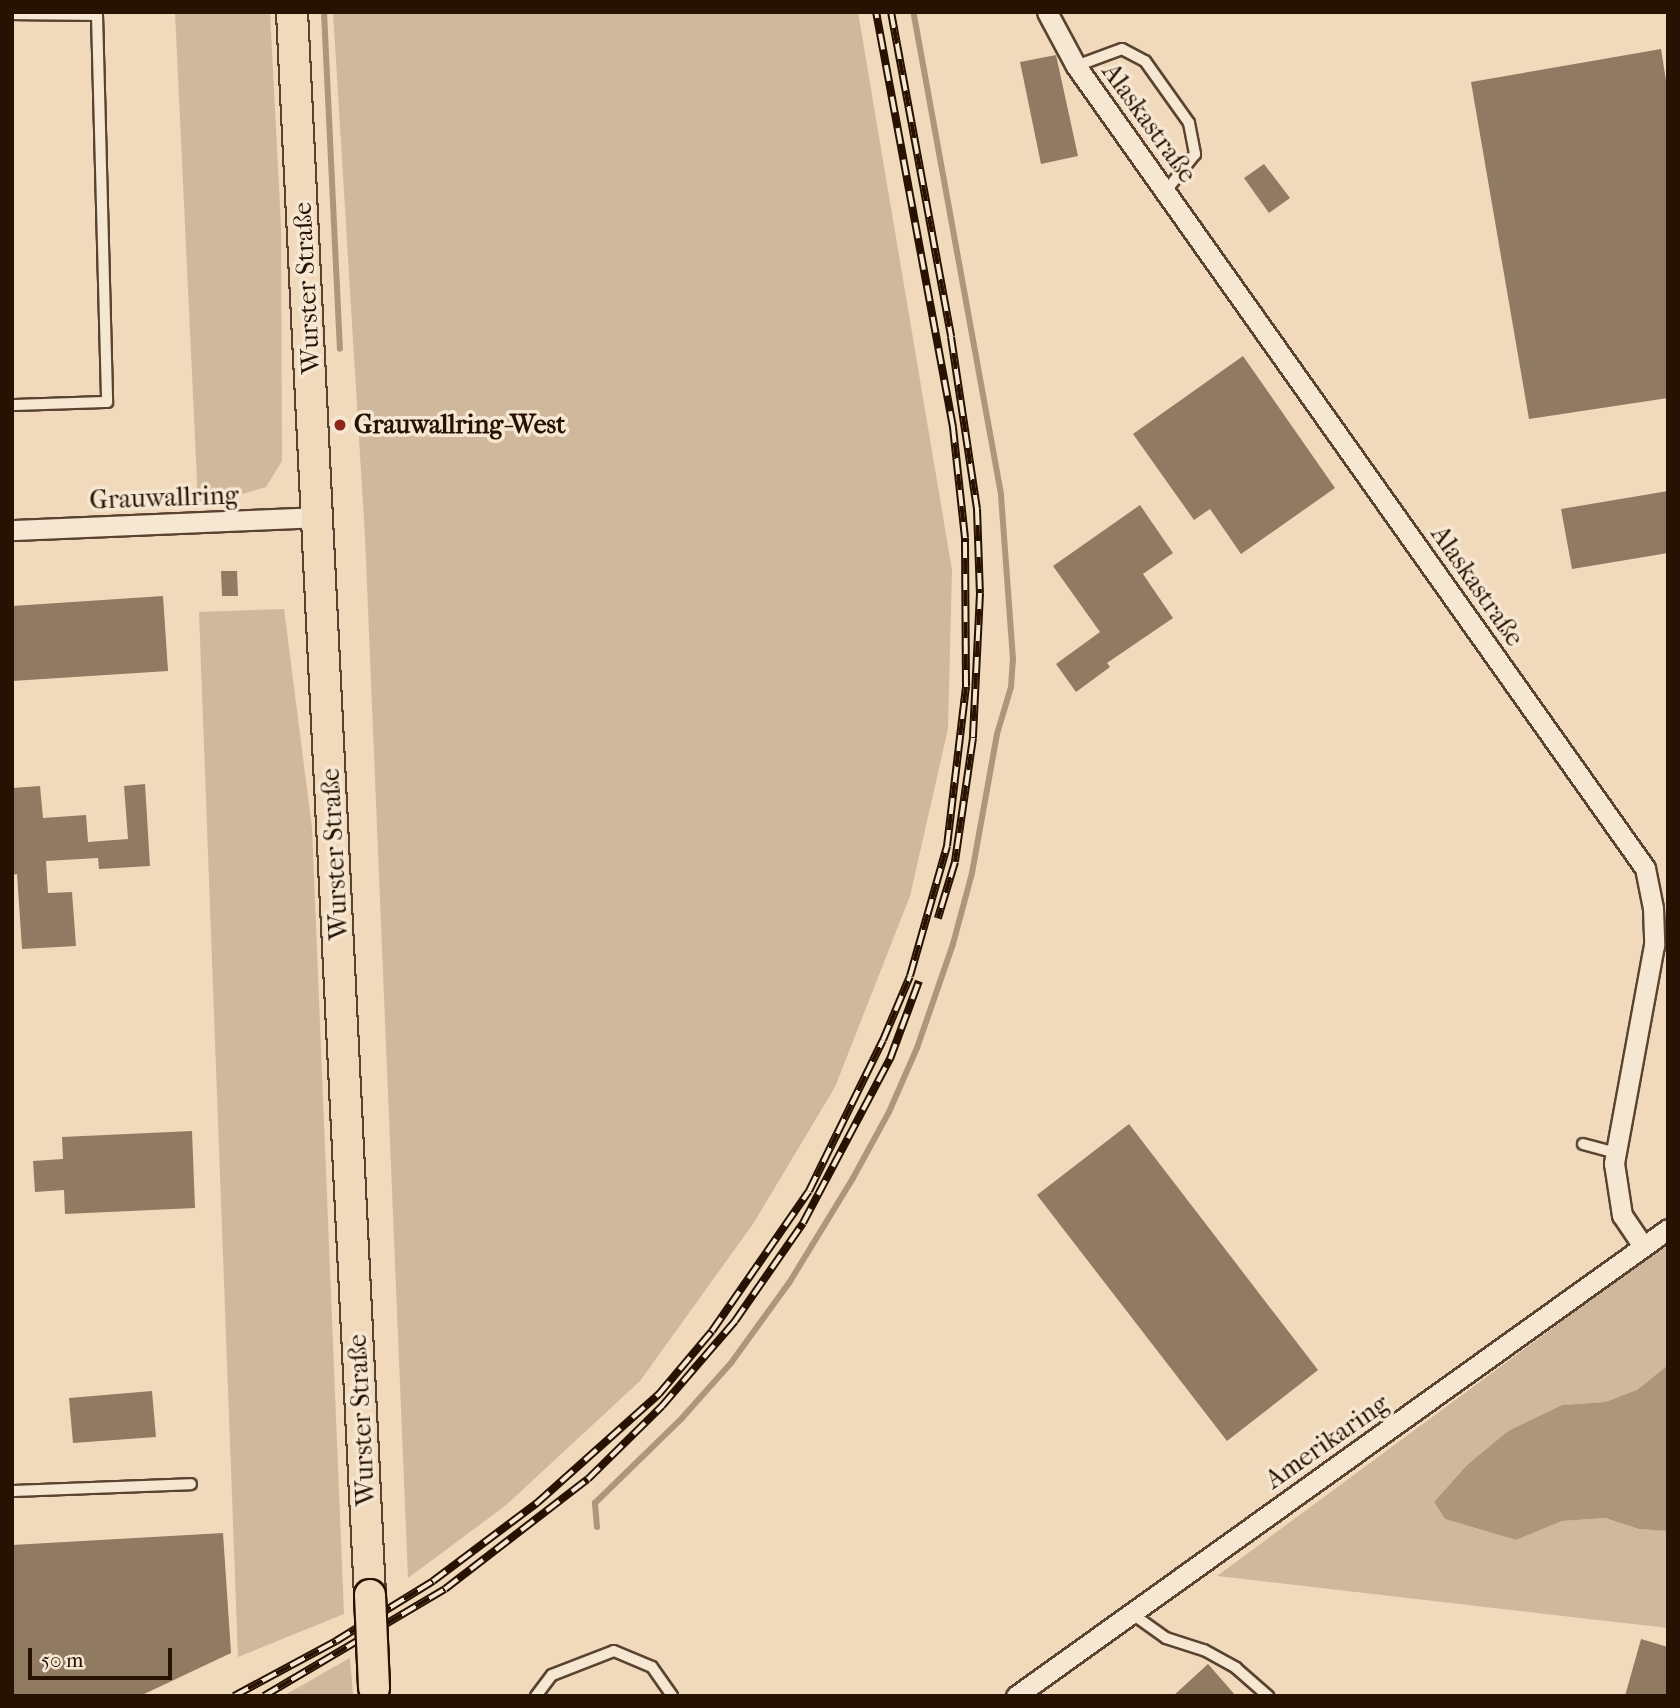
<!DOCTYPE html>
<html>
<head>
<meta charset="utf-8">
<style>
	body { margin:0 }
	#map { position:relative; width:1680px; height:1708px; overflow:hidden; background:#f1dabb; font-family:"IM FELL French Canon",serif }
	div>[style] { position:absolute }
	.green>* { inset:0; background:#cfb89b }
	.water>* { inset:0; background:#ac967c }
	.stream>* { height:6px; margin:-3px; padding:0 3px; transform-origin:3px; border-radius:3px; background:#ac967c }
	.building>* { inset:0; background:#907a62 }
	.roads { filter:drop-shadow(2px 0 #5a4330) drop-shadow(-2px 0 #5a4330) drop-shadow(0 2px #5a4330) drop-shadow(0 -2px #5a4330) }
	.lane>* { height:10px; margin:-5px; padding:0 5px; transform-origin:5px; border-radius:5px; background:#f6e7d3 }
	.street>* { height:19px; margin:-9.5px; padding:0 9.5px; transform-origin:9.5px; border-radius:9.5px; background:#f6e7d3 }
	.primary>* { height:30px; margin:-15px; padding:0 15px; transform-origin:15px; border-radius:15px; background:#f1dabb }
	.rail>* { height:8px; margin-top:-4px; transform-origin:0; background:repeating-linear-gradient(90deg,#f6e7d3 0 16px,#271101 0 32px); box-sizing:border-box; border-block:2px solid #271101 }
	.bridges { filter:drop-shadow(2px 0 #271101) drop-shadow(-2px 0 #271101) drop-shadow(0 2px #271101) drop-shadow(0 -2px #271101) }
	.primary-bridge>* { height:30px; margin:-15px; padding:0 15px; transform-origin:15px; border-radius:15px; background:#f1dabb }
	.dots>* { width:19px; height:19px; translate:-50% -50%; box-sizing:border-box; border:4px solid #f6e7d3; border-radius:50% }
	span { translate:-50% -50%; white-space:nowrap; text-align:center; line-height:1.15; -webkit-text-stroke:7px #f6e7d3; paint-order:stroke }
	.street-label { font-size:26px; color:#271101 }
	.poi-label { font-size:26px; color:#271101; font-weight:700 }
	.left { translate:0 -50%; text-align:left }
	.frame { position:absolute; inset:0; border:14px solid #271101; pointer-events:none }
	.scale { position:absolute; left:28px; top:1648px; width:144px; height:32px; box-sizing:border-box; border:4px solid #271101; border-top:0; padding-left:9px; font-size:21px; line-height:24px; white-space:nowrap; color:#271101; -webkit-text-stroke:5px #f6e7d3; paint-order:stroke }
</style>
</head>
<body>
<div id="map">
	<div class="green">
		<i style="clip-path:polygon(175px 12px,270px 12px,281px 226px,282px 461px,266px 487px,222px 500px,198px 502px)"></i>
		<i style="clip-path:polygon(333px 12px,858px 12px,952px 570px,948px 729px,910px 896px,835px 1087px,753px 1224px,640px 1381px,505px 1506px,408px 1578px,365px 536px)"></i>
		<i style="clip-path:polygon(284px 609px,312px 828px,344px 1614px,238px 1657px,199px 612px)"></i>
		<i style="clip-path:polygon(1668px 1243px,1668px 1365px,1637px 1390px,1605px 1402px,1562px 1405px,1508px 1431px,1467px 1465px,1434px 1502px,1445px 1519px,1516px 1540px,1562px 1521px,1605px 1518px,1639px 1529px,1668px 1531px,1668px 1628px,1217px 1576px)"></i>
		<i style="clip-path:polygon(350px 1658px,353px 1696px,283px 1696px)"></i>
	</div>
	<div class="water">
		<i style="clip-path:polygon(1668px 1365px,1668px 1531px,1639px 1529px,1605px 1518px,1562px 1521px,1516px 1540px,1445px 1519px,1434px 1502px,1467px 1465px,1508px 1431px,1562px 1405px,1605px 1402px,1637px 1390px)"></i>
	</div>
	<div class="stream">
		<i style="left:324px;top:12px;width:337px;rotate:87.3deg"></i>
		<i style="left:597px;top:1527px;width:24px;rotate:-95deg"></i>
		<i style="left:595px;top:1503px;width:122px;rotate:-44.3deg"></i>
		<i style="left:682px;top:1418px;width:74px;rotate:-48.3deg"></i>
		<i style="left:731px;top:1363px;width:99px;rotate:-54.1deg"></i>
		<i style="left:789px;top:1283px;width:123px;rotate:-58.6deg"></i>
		<i style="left:853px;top:1178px;width:75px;rotate:-61.4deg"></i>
		<i style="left:889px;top:1112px;width:70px;rotate:-66.4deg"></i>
		<i style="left:917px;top:1048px;width:110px;rotate:-70.9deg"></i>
		<i style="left:953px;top:944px;width:73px;rotate:-75deg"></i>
		<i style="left:972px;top:873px;width:141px;rotate:-79.8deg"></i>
		<i style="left:997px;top:734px;width:49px;rotate:-73.4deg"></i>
		<i style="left:1011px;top:687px;width:28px;rotate:-86deg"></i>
		<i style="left:1013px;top:659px;width:165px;rotate:-94.2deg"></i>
		<i style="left:1001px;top:494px;width:490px;rotate:-100.3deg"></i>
	</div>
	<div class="building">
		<i style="clip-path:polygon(1661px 49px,1668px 93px,1668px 398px,1529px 419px,1471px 82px)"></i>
		<i style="clip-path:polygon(1056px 55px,1078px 156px,1041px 164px,1020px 62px)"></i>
		<i style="clip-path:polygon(1264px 164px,1290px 198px,1269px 213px,1244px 178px)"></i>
		<i style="clip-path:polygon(1243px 356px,1335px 488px,1241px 554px,1210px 509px,1194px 520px,1133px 434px)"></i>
		<i style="clip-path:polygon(1668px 491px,1668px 553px,1572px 569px,1561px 509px)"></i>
		<i style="clip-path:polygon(1140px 505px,1173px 553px,1143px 574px,1173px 618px,1107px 663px,1110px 667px,1076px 692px,1056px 664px,1100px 632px,1053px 566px)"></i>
		<i style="clip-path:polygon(221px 571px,237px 571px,238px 596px,222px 596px)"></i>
		<i style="clip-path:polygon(163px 596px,168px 671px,12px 681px,12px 606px)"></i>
		<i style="clip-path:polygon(145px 784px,150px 866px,99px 869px,98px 858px,46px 861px,48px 893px,72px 892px,76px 946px,22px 949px,17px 874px,12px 875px,12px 788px,40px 786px,43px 818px,86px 815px,88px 842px,128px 839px,124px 786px)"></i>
		<i style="clip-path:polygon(1129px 1124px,1318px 1370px,1227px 1441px,1037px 1195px)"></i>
		<i style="clip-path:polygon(192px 1131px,195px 1208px,65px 1214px,64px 1190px,35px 1192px,33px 1161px,63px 1159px,62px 1137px)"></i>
		<i style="clip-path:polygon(152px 1391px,156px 1437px,73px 1443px,69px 1398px)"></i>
		<i style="clip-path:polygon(223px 1533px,231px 1653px,140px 1696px,12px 1696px,12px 1545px)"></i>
		<i style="clip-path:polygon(1641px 1639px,1668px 1647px,1668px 1696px,1625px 1696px)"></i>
		<i style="clip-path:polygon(1208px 1664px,1236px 1696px,1173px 1696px)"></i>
	</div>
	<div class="roads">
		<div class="lane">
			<i style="left:12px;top:14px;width:85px;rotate:0.7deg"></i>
			<i style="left:97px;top:15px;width:387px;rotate:88.5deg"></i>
			<i style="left:107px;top:402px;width:95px;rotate:178.2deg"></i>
			<i style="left:1076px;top:66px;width:49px;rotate:-20.3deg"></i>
			<i style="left:1122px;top:49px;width:26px;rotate:28deg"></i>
			<i style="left:1145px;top:61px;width:76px;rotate:54.6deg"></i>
			<i style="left:1189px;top:123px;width:32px;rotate:79deg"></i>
			<i style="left:1195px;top:154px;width:47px;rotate:128.1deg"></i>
			<i style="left:1583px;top:1144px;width:34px;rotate:15deg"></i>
			<i style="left:12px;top:1491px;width:179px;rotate:-2.2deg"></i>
			<i style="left:1131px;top:1613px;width:43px;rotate:35.5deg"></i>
			<i style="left:1166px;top:1638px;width:40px;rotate:18deg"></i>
			<i style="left:1204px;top:1650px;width:37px;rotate:29deg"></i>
			<i style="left:1236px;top:1668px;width:43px;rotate:41.2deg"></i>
			<i style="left:536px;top:1696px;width:26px;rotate:-53deg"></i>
			<i style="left:552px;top:1675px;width:66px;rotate:-21.2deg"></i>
			<i style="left:614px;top:1651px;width:41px;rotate:22.8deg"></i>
			<i style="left:652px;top:1667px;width:35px;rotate:55deg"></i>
		</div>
		<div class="street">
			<i style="left:1047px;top:12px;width:61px;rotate:61.8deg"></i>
			<i style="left:1076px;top:66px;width:983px;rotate:54.65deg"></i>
			<i style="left:1645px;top:868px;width:41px;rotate:78.7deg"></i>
			<i style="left:1653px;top:908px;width:37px;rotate:88deg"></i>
			<i style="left:1654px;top:945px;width:222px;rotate:100.4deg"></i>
			<i style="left:1614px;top:1163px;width:53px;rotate:81.3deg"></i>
			<i style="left:1622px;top:1215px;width:37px;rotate:56deg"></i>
			<i style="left:12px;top:530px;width:305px;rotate:-2.4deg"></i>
			<i style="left:1016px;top:1696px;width:802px;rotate:-35.61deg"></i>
		</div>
		<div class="primary">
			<i style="left:292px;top:12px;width:1585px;rotate:87.18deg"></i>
		</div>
	</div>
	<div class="rail">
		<i style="left:891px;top:12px;width:330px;rotate:79.5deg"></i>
		<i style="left:951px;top:337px;width:174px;rotate:81.4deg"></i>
		<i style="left:977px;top:509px;width:84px;rotate:88deg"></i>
		<i style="left:980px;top:593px;width:145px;rotate:92.8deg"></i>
		<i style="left:973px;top:738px;width:125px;rotate:98.3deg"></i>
		<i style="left:955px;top:862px;width:59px;rotate:106.9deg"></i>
		<i style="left:234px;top:1696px;width:116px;rotate:-28.3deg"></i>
		<i style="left:336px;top:1641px;width:114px;rotate:-31.7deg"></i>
		<i style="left:433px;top:1581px;width:130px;rotate:-36.9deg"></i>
		<i style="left:537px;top:1503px;width:164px;rotate:-41.8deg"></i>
		<i style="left:659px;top:1394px;width:82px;rotate:-49.9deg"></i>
		<i style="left:712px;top:1331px;width:170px;rotate:-55.3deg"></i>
		<i style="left:809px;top:1191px;width:168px;rotate:-63.9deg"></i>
		<i style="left:883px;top:1040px;width:69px;rotate:-67.1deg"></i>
		<i style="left:910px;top:976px;width:135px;rotate:-74.1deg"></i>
		<i style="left:947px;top:846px;width:161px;rotate:-83.2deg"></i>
		<i style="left:966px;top:686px;width:148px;rotate:-90.4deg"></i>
		<i style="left:965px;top:538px;width:112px;rotate:-96.2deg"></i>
		<i style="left:953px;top:427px;width:422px;rotate:-100.5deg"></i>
		<i style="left:264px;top:1696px;width:210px;rotate:-30.6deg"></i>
		<i style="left:445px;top:1589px;width:180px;rotate:-37.6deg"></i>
		<i style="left:588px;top:1479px;width:104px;rotate:-44.6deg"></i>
		<i style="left:662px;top:1406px;width:112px;rotate:-49.3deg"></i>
		<i style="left:735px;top:1321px;width:119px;rotate:-55.2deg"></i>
		<i style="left:803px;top:1223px;width:186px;rotate:-62.1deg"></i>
		<i style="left:890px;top:1059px;width:83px;rotate:-69.6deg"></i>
	</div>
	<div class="bridges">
		<div class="primary-bridge">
			<i style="left:370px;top:1595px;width:93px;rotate:87.5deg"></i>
		</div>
	</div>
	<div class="dots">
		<i style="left:340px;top:425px;background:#8f2418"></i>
	</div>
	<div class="street-label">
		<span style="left:1149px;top:123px;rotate:54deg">Alaskastraße</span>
		<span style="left:307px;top:288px;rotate:-93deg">Wurster Straße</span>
		<span style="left:164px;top:498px;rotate:-2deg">Grauwallring</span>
		<span style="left:1477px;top:586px;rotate:55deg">Alaskastraße</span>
		<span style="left:335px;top:854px;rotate:-93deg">Wurster Straße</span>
		<span style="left:362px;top:1420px;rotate:-93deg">Wurster Straße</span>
		<span style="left:1327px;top:1442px;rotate:-35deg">Amerikaring</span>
	</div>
	<div class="poi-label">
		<span class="left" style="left:354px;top:425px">Grauwallring-West</span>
	</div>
	<div class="frame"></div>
	<div class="scale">50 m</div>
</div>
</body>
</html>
